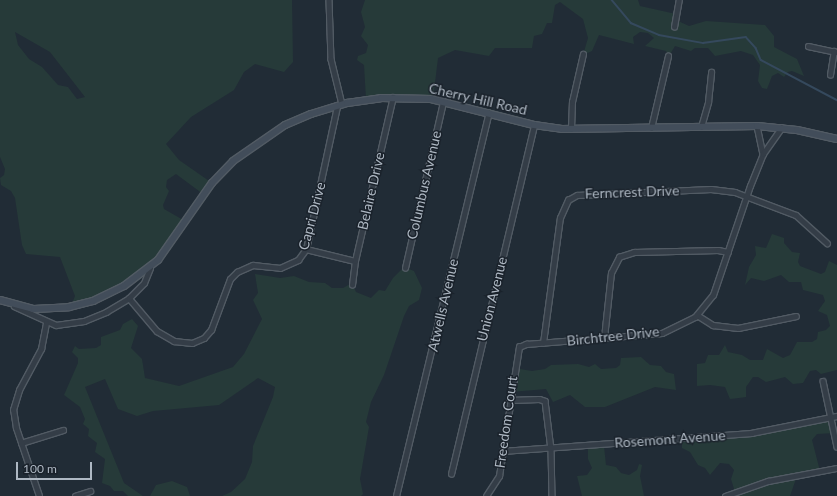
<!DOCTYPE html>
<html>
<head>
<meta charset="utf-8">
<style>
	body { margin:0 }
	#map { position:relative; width:837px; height:496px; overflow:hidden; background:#212c36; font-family:Lato,sans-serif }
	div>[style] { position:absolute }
	.green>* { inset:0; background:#263a39 }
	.stream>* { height:1.5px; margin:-0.75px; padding:0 0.75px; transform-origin:0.75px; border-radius:0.75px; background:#35495d }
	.roads { filter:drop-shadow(1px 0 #525b64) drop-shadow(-1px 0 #525b64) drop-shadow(0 1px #525b64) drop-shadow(0 -1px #525b64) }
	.minor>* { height:4.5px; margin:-2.25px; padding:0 2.25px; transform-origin:2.25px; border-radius:2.25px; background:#343d47 }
	.secondary>* { height:6px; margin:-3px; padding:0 3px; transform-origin:3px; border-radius:3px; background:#424d5a }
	span { translate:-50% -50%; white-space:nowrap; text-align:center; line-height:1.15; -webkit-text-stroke:3px #1a222b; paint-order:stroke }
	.street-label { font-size:14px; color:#aeb8c3 }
	.scale { position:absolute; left:16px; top:462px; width:76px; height:18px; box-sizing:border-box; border:2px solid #aeb8c3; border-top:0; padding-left:5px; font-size:12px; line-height:14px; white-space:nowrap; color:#aeb8c3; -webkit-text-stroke:3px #1a222b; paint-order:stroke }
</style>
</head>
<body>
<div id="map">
	<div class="green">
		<i style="clip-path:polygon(evenodd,0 0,292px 0,293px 62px,284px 72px,255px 64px,244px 72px,234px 90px,191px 117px,166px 144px,179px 160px,212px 183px,203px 194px,176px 174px,167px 180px,166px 187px,169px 191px,163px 205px,164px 209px,185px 221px,159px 259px,114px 292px,71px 306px,75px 296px,60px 257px,26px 254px,22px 245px,15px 198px,11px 191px,1px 185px,0 178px,4px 175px,5px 169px,0 157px,0 0,15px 32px,50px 52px,85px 97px,77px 99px,68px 87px,58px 85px,42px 67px,29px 59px,18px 45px,15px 32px)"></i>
		<i style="clip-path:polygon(365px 0,638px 0,640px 6px,676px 14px,676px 20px,689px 26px,706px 21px,765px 25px,774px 36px,774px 47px,797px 59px,804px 76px,792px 71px,788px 72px,784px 77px,778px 73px,772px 76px,767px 89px,762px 88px,758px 81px,760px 65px,753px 55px,741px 51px,715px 56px,708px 48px,695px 48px,691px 51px,675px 46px,669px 56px,666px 51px,645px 46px,654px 38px,648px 33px,640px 32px,633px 37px,634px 44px,599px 35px,592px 51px,583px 55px,588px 38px,583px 19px,560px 2px,555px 5px,552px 23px,547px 23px,542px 34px,534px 36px,532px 48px,495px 48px,489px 56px,455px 50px,438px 58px,433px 99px,366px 99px,364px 65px,357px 60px,358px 56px,366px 53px,368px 45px,361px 36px,365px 27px,361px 12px)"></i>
		<i style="clip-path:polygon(772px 234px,784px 238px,784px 243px,792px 252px,800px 253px,798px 262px,800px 266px,821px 274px,825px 272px,829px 261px,837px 265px,837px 370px,821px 374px,816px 370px,810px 371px,803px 383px,793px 384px,785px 377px,766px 382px,758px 377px,753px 377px,746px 387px,746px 397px,739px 398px,730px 399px,725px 387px,710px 385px,697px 386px,697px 364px,705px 363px,708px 355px,719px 355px,725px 345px,728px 352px,742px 355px,750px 360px,763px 360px,767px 349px,783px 358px,790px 355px,797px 342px,812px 342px,817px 339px,818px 332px,826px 330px,830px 326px,827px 315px,818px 311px,825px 301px,823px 295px,803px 290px,801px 282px,789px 282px,781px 275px,764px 281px,751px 278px,745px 285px,749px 267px,756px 255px,755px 246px,766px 248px)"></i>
		<i style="clip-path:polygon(404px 267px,414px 271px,422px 288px,419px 300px,409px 306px,404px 316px,384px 375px,371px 402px,366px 422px,369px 427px,360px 479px,363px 494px,361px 496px,222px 496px,231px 492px,245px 479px,252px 462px,253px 446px,273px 397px,275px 387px,258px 378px,219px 405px,153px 411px,137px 416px,118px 409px,105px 379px,85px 387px,124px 483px,143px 496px,128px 496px,123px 491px,114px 491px,110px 486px,102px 483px,105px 459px,95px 452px,97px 443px,88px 436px,89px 429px,83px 424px,85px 419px,80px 407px,64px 395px,78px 363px,78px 358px,72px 352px,75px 346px,79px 349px,96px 348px,101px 345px,101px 337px,120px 330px,123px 324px,132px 319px,138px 326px,131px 348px,142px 359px,145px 378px,179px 386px,233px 367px,244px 354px,262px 319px,253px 300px,258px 293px,255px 274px,280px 278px,294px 276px,309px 282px,325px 283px,332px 288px,343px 288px,352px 283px,356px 292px,371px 298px,379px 290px,385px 291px,393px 278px)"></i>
		<i style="clip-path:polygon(641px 357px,650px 365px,661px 366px,666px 372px,674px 374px,676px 390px,655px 387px,605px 407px,585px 407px,570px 395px,553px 402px,546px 389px,511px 392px,514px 368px,532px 371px,545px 369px,551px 365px,578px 364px,589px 367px,595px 364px,601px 369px,616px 368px,620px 365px,621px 358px)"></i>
		<i style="clip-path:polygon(832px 416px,835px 433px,817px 434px,812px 440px,820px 471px,797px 476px,790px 496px,726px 496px,735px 492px,731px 479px,734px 470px,729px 464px,720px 463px,710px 475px,705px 468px,698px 465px,690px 452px,682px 448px,682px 438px,752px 433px)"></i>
		<i style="clip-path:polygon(588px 446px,604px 446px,606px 465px,616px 467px,621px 473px,629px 475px,637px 470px,639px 464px,642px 465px,640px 476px,644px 496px,582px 496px,577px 476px,587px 475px,592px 468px,588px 459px)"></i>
		<i style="clip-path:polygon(172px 481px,187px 487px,190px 496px,150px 496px,156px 485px)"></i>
	</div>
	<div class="stream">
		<i style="left:612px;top:0;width:30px;rotate:50deg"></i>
		<i style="left:631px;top:23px;width:30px;rotate:23deg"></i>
		<i style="left:659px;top:35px;width:45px;rotate:10.3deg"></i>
		<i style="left:703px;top:43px;width:43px;rotate:-7.9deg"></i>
		<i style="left:746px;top:37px;width:15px;rotate:48deg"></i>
		<i style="left:756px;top:48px;width:13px;rotate:67deg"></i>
		<i style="left:761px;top:60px;width:86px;rotate:27.8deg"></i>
	</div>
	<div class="roads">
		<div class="minor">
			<i style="left:329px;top:0;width:59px;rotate:88.1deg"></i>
			<i style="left:331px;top:59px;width:46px;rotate:76.3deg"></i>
			<i style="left:674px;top:27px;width:27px;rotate:-80deg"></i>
			<i style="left:808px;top:46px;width:30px;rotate:12deg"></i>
			<i style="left:830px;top:75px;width:24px;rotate:-81deg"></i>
			<i style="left:757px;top:126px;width:29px;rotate:78deg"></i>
			<i style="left:701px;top:127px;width:26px;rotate:-74deg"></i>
			<i style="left:708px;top:102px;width:30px;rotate:-84deg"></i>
			<i style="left:651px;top:128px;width:74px;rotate:-76.7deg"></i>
			<i style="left:571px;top:129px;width:27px;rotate:-88deg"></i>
			<i style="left:572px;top:102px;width:49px;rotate:-77.1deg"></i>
			<i style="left:306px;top:249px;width:50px;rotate:13.8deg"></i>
			<i style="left:405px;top:268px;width:170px;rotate:-77.1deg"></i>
			<i style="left:352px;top:285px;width:24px;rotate:-83deg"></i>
			<i style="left:355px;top:261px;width:168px;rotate:-77deg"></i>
			<i style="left:129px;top:298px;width:43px;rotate:49.7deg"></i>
			<i style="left:157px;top:331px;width:20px;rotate:30deg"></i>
			<i style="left:174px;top:341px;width:18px;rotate:6deg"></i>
			<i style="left:192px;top:343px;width:13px;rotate:-23deg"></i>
			<i style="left:204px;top:338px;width:11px;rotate:-49deg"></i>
			<i style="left:211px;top:330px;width:54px;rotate:-69.6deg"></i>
			<i style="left:230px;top:279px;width:10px;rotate:-45deg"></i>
			<i style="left:237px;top:272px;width:17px;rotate:-24deg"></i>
			<i style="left:253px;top:265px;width:27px;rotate:6deg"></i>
			<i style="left:280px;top:268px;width:20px;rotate:-24deg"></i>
			<i style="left:298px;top:260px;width:14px;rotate:-54deg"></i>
			<i style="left:306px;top:249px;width:13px;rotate:-77deg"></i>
			<i style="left:309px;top:236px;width:133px;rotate:-77.8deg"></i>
			<i style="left:14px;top:306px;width:46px;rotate:24.3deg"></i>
			<i style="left:56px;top:325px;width:28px;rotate:-8deg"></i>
			<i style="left:84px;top:321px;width:24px;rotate:-22deg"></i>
			<i style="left:106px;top:312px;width:27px;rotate:-31deg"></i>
			<i style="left:129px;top:298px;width:21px;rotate:-45deg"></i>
			<i style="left:144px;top:283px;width:16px;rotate:-68deg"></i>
			<i style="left:697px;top:315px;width:19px;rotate:32deg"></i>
			<i style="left:713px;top:325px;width:25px;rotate:7deg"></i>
			<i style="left:738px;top:328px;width:59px;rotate:-11.7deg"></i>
			<i style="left:604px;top:338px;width:65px;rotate:-83.9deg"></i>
			<i style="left:611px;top:273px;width:18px;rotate:-63deg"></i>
			<i style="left:619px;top:257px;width:16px;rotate:-18deg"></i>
			<i style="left:634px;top:252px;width:84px;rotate:-1.4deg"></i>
			<i style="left:718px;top:250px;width:10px;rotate:11deg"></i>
			<i style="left:543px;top:343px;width:126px;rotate:-82.3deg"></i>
			<i style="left:560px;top:218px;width:20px;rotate:-66deg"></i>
			<i style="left:568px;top:200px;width:10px;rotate:-29deg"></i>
			<i style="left:577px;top:195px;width:134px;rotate:-2.6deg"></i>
			<i style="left:711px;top:189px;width:24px;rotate:7deg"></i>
			<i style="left:735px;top:192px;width:65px;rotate:20.7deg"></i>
			<i style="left:796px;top:215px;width:42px;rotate:42.1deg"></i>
			<i style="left:823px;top:381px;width:67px;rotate:78deg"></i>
			<i style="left:509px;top:400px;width:30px;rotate:-2deg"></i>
			<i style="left:539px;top:399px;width:6px;rotate:18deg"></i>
			<i style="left:545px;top:401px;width:48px;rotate:82.9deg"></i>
			<i style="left:551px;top:449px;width:47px;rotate:88.8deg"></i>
			<i style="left:21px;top:443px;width:44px;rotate:-17.2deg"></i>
			<i style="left:502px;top:451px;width:250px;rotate:-4.1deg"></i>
			<i style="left:751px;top:433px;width:88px;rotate:-11.2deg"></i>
			<i style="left:451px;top:474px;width:359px;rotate:-76.6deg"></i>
			<i style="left:39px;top:496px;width:72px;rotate:-108.7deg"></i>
			<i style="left:16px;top:428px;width:18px;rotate:-99deg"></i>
			<i style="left:13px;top:410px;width:21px;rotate:-73deg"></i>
			<i style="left:19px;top:390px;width:47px;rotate:-61.8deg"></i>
			<i style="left:41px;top:349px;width:26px;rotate:-79deg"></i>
			<i style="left:75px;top:496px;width:16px;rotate:-18deg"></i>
			<i style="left:396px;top:496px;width:394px;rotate:-76.4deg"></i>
			<i style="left:486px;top:496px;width:24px;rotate:-57deg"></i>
			<i style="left:499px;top:476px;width:131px;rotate:-81.2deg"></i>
			<i style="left:519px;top:347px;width:8px;rotate:-23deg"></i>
			<i style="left:526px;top:344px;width:136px;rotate:-4.6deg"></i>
			<i style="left:662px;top:333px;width:37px;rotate:-26deg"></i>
			<i style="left:695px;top:317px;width:28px;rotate:-51deg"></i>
			<i style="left:713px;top:295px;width:115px;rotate:-71.3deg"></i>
			<i style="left:750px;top:186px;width:35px;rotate:-68deg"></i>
			<i style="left:763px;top:154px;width:32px;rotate:-55deg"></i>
			<i style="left:725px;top:496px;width:46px;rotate:-19.2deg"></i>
			<i style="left:768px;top:481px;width:70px;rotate:-10.7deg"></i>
		</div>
		<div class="secondary">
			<i style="left:0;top:300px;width:35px;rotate:15deg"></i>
			<i style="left:34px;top:309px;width:35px;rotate:-3deg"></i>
			<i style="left:69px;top:307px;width:25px;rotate:-14deg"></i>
			<i style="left:93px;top:301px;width:34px;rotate:-26deg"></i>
			<i style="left:124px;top:286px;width:43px;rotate:-37.4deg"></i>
			<i style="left:158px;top:260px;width:94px;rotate:-55deg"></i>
			<i style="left:212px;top:183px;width:30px;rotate:-46deg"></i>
			<i style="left:233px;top:161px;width:63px;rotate:-34.7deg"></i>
			<i style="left:285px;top:125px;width:28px;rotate:-23deg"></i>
			<i style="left:311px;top:114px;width:38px;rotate:-17deg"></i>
			<i style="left:347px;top:103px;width:34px;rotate:-8deg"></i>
			<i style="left:381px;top:98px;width:50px;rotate:1.1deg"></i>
			<i style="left:431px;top:99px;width:106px;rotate:14.2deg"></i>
			<i style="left:534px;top:125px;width:28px;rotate:8deg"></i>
			<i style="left:562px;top:129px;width:195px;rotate:-0.9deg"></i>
			<i style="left:757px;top:126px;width:40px;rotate:5.7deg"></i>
			<i style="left:797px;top:130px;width:41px;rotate:12.7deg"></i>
		</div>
	</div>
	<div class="street-label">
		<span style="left:478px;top:99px;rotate:13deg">Cherry Hill Road</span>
		<span style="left:424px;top:185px;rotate:-77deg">Columbus Avenue</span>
		<span style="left:371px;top:191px;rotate:-77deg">Belaire Drive</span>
		<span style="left:632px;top:192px;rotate:-2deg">Ferncrest Drive</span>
		<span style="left:312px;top:216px;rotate:-75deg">Capri Drive</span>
		<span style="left:492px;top:299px;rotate:-76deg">Union Avenue</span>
		<span style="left:443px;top:305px;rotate:-77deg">Atwells Avenue</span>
		<span style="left:613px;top:336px;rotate:-6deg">Birchtree Drive</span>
		<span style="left:506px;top:422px;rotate:-82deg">Freedom Court</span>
		<span style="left:670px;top:439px;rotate:-4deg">Rosemont Avenue</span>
	</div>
	<div class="scale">100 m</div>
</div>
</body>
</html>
